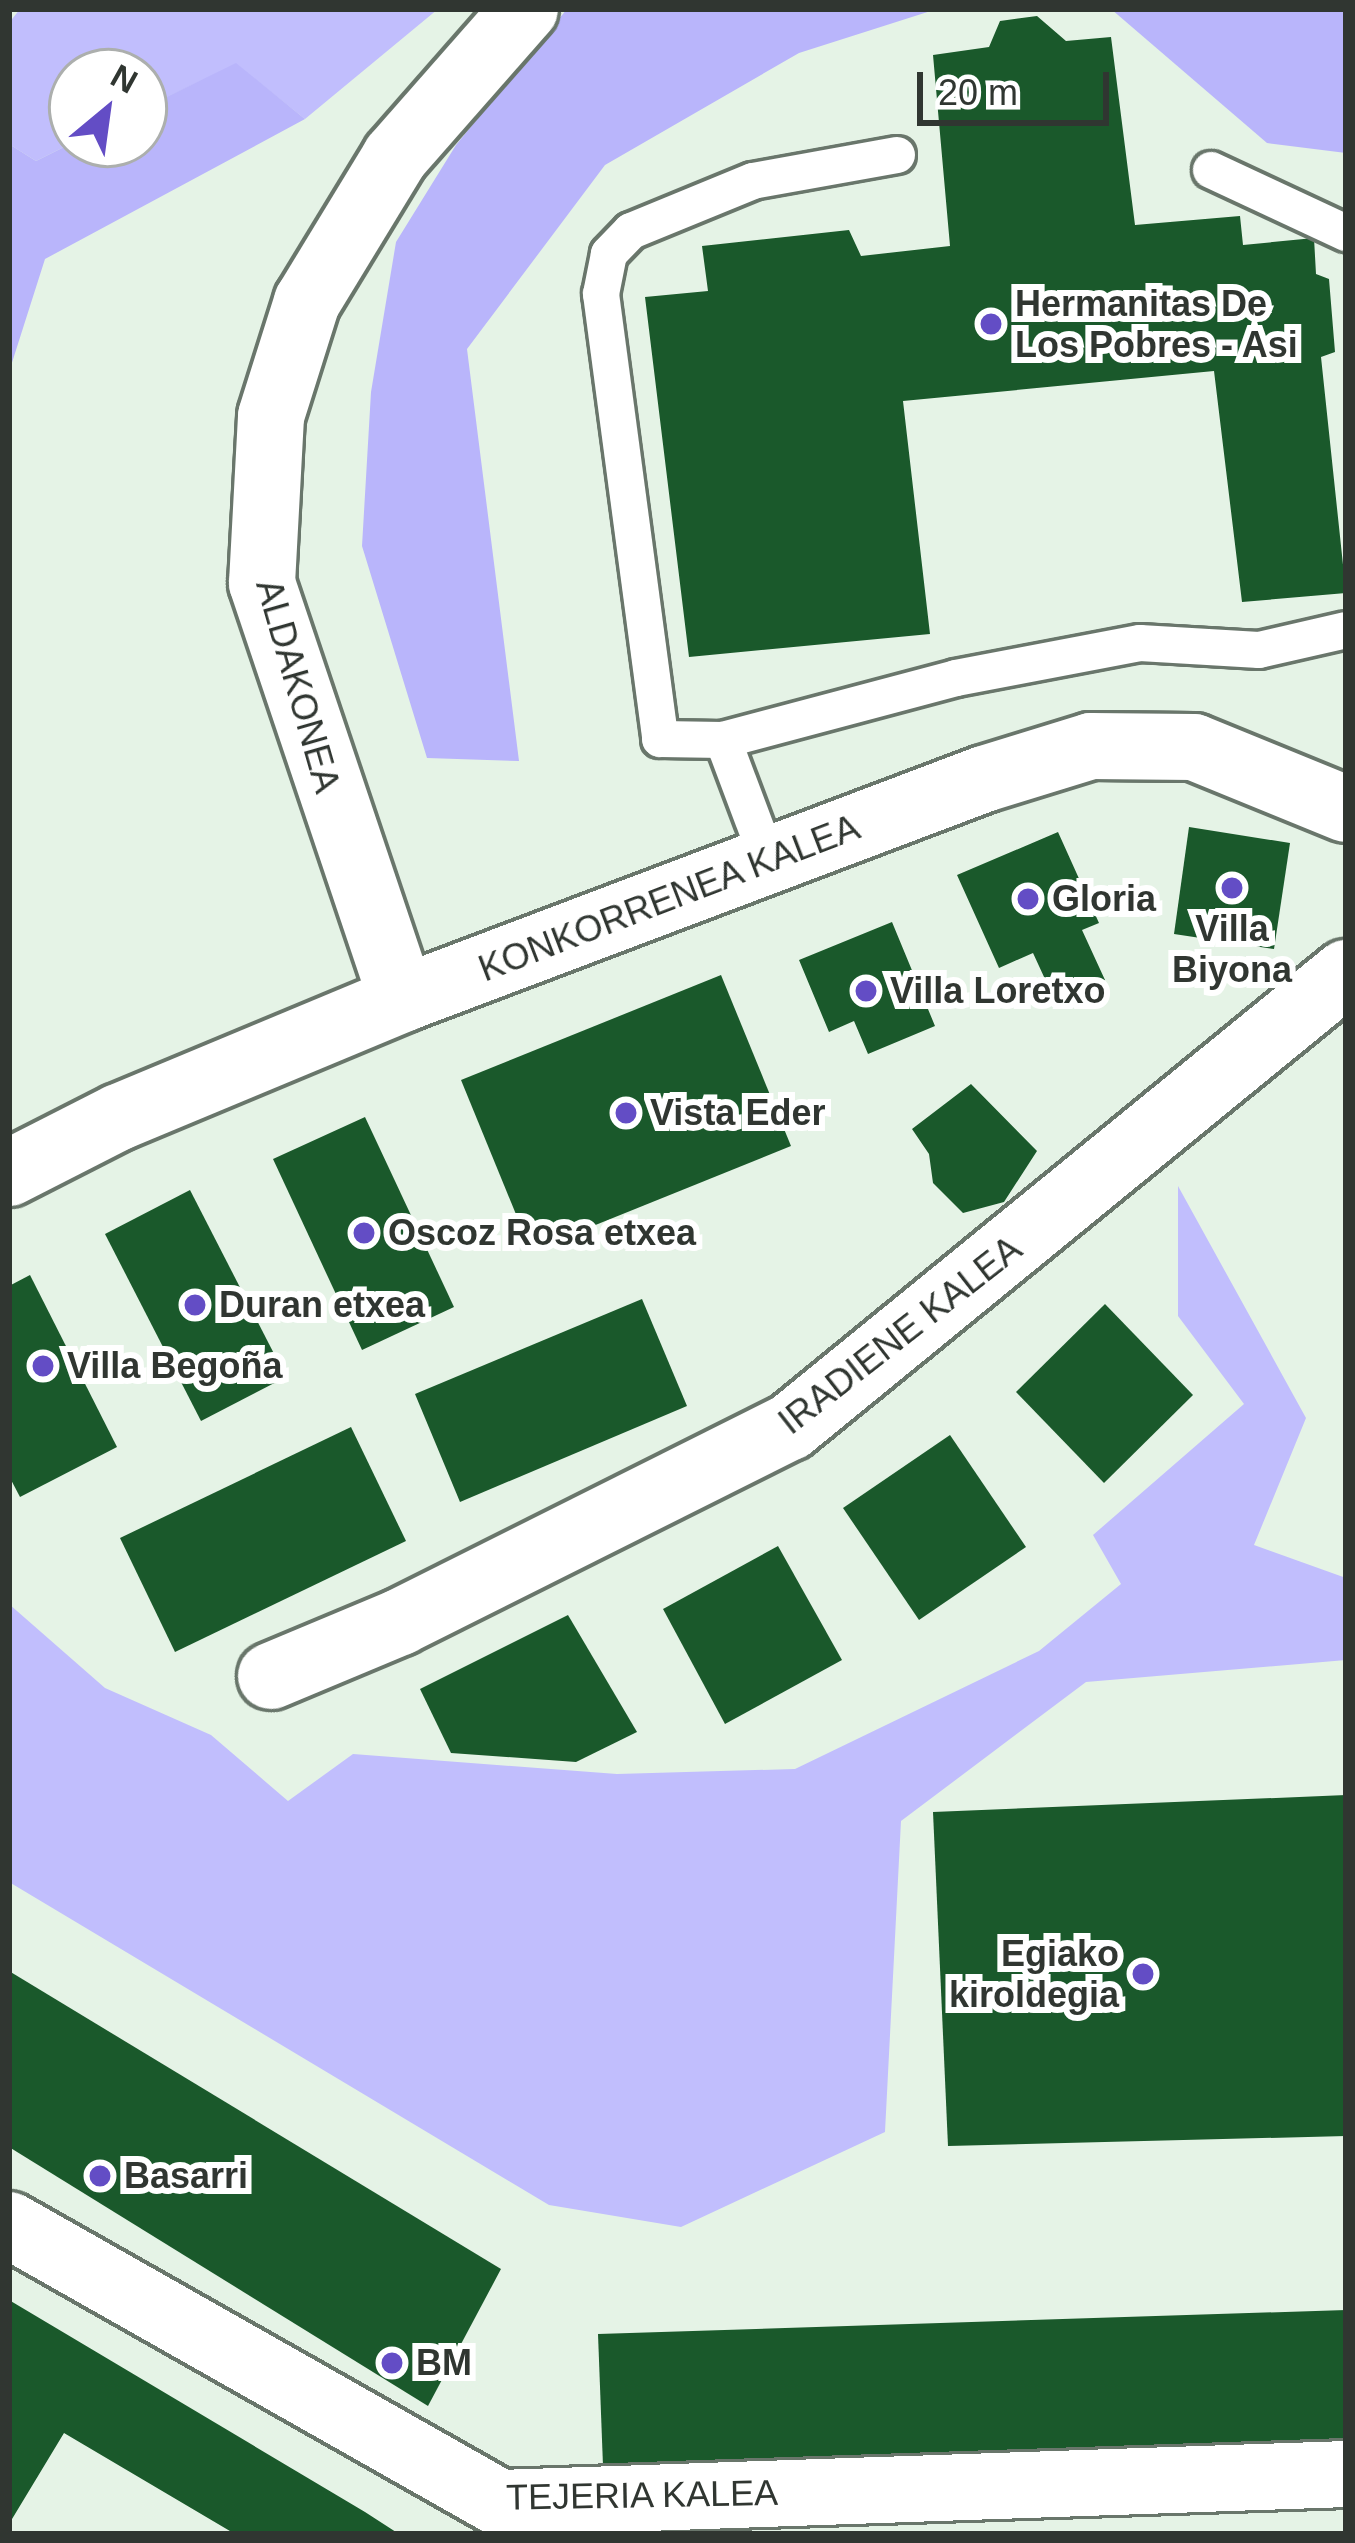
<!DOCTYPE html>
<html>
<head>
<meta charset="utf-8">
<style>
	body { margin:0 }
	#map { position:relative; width:1355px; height:2543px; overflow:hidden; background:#e5f3e6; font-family:Arial,sans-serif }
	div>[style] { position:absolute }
	.green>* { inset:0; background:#c1befd }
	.forest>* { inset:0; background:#b9b5fb }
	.building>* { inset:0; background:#1a592b }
	.roads { filter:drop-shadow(3px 0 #69766b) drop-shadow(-3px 0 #69766b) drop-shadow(0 3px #69766b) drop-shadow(0 -3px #69766b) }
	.service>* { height:36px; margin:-18px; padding:0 18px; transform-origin:18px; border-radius:18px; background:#fff }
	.minor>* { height:66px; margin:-33px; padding:0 33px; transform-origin:33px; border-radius:33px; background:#fff }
	.dots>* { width:33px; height:33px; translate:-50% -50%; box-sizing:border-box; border:6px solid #fff; border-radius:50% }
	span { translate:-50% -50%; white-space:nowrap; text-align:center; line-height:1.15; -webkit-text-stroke:12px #fff; paint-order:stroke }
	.poi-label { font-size:36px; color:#303631; font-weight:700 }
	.left { translate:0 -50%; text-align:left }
	.right { translate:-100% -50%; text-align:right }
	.street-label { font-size:36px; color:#303631 }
	.frame { position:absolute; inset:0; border:12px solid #303631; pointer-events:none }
	.north { position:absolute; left:48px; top:48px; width:120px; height:120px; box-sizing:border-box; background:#fff; border:3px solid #acafad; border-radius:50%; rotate:29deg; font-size:33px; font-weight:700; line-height:48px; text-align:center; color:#303631 }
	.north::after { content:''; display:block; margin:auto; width:42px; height:54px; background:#634dc5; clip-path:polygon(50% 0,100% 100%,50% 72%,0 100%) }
	.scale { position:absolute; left:917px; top:72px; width:192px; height:54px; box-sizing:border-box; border:6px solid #303631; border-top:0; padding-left:15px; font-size:36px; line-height:42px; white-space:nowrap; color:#303631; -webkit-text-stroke:9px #fff; paint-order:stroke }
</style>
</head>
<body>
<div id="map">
	<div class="green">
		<i style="clip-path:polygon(20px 9px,438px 9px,305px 119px,236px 64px,144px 108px,144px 72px,72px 72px,72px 143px,36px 161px,9px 144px,9px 23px)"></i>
		<i style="clip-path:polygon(1178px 1186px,1306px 1418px,1254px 1545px,1346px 1578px,1346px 1660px,1086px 1682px,901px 1821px,885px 2132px,681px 2227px,549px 2205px,9px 1882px,9px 1604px,105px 1688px,211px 1735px,288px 1801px,353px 1754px,617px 1774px,795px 1769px,1039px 1651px,1121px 1584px,1093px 1535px,1244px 1404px,1178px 1316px)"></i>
	</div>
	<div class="forest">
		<i style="clip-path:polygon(567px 9px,937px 9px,799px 53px,605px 165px,467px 349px,519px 761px,427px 758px,362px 546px,371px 392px,396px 242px,456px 145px)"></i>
		<i style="clip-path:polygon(1111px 9px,1346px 9px,1346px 153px,1267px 143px)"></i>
		<i style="clip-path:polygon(236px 63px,305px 119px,45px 259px,9px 372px,9px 144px,36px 161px,72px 143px,144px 144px,144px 108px)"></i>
	</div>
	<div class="building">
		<i style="clip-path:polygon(1037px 16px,1066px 41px,1111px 37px,1135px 225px,1240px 216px,1243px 245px,1314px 238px,1316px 274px,1329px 279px,1335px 352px,1321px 357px,1346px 593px,1242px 602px,1214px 371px,903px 401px,930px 634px,689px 657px,645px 297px,708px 291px,702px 246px,849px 230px,861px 256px,950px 246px,933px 55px,989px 47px,1000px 21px)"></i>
		<i style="clip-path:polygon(1189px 827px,1290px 843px,1274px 949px,1174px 934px)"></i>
		<i style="clip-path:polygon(1058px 832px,1099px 923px,1082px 930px,1105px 980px,1056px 1003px,1033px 953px,999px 968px,957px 875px)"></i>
		<i style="clip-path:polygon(892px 922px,935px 1026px,868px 1054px,854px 1021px,829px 1032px,799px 960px)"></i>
		<i style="clip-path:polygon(721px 975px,791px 1146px,531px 1251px,461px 1080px)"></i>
		<i style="clip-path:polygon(971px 1084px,1037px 1151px,1004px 1202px,963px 1213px,933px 1183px,929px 1154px,912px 1129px)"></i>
		<i style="clip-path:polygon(365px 1117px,454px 1307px,362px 1350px,273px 1159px)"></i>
		<i style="clip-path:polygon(190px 1190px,286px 1377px,201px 1421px,105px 1234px)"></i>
		<i style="clip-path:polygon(30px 1275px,117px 1447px,20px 1497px,9px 1476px,9px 1286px)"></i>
		<i style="clip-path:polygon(642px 1299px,687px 1406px,460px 1502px,415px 1394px)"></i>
		<i style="clip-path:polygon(1105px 1304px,1193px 1395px,1104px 1483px,1016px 1392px)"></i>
		<i style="clip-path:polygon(351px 1427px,406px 1541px,175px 1652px,120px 1538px)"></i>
		<i style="clip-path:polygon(950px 1435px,1026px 1547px,919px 1620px,843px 1508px)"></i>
		<i style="clip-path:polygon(778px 1546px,842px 1660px,725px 1724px,663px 1609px)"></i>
		<i style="clip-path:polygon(568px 1615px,637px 1732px,576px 1762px,451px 1753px,420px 1689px)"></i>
		<i style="clip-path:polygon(1346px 1795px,1346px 2136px,948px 2146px,933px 1812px)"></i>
		<i style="clip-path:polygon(9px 1971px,501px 2269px,428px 2406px,9px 2147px)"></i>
		<i style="clip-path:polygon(9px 2300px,365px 2512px,399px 2534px,235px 2534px,64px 2433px,9px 2524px)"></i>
		<i style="clip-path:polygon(1346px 2310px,1346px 2443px,603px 2466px,598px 2334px)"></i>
	</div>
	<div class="roads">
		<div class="service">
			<i style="left:897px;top:155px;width:146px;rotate:169.8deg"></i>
			<i style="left:753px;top:181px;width:132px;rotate:157.7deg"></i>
			<i style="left:631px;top:231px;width:32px;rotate:134deg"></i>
			<i style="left:609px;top:254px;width:41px;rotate:101.3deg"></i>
			<i style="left:601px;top:294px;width:449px;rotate:82.4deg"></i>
			<i style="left:660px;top:739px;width:63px;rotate:0.9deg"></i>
			<i style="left:723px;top:740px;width:241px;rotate:-14.9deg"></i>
			<i style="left:956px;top:678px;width:187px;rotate:-10.8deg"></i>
			<i style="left:1140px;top:643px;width:119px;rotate:3.4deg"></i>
			<i style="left:1259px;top:650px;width:89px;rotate:-12.9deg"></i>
			<i style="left:1211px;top:170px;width:149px;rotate:25deg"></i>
			<i style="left:723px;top:740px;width:128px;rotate:69.4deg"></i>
		</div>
		<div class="minor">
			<i style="left:402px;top:999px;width:439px;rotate:-108.6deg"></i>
			<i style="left:262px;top:583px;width:167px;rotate:-86.9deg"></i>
			<i style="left:271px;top:416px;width:120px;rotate:-72.5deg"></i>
			<i style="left:307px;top:302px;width:170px;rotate:-58.7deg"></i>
			<i style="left:395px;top:157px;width:197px;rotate:-48.7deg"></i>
			<i style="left:9px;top:1173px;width:123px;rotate:-27deg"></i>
			<i style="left:119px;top:1117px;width:307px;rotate:-22.6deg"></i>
			<i style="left:402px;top:999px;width:622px;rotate:-20.71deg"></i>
			<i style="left:984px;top:779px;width:112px;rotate:-17.1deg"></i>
			<i style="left:1091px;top:746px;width:103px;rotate:0.6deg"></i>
			<i style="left:1194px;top:747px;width:164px;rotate:22.2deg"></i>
			<i style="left:271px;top:1676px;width:140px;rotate:-22.7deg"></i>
			<i style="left:400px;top:1622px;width:436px;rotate:-26.6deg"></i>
			<i style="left:790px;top:1427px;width:718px;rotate:-39.23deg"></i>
			<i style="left:9px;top:2225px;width:564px;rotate:29.52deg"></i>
			<i style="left:500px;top:2503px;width:846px;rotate:-1.96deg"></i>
		</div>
	</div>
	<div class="dots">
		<i style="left:991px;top:324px;background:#634dc5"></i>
		<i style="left:1232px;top:888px;background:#634dc5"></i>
		<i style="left:1028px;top:899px;background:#634dc5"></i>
		<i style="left:866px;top:991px;background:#634dc5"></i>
		<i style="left:626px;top:1113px;background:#634dc5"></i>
		<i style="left:364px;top:1233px;background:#634dc5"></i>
		<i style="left:195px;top:1305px;background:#634dc5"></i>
		<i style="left:43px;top:1366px;background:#634dc5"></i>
		<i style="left:1143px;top:1974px;background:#634dc5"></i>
		<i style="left:100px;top:2176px;background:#634dc5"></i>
		<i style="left:392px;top:2363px;background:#634dc5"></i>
	</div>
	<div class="poi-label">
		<span class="left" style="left:1015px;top:324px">Hermanitas De<br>Los Pobres - Asi</span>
		<span class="left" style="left:1052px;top:899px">Gloria</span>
		<span style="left:1232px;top:949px">Villa<br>Biyona</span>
		<span class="left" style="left:890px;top:991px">Villa Loretxo</span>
		<span class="left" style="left:650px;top:1113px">Vista Eder</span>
		<span class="left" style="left:388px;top:1233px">Oscoz Rosa etxea</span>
		<span class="left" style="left:219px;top:1305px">Duran etxea</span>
		<span class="left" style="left:67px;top:1366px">Villa Begoña</span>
		<span class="right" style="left:1119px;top:1974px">Egiako<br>kiroldegia</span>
		<span class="left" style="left:124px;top:2176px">Basarri</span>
		<span class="left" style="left:416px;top:2363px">BM</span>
	</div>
	<div class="street-label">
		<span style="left:298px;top:686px;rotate:74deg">ALDAKONEA</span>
		<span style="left:669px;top:898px;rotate:-21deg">KONKORRENEA KALEA</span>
		<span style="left:900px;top:1335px;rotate:-38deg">IRADIENE KALEA</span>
		<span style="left:642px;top:2495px;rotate:-1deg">TEJERIA KALEA</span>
	</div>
	<div class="frame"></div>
	<div class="north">N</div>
	<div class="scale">20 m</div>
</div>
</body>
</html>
